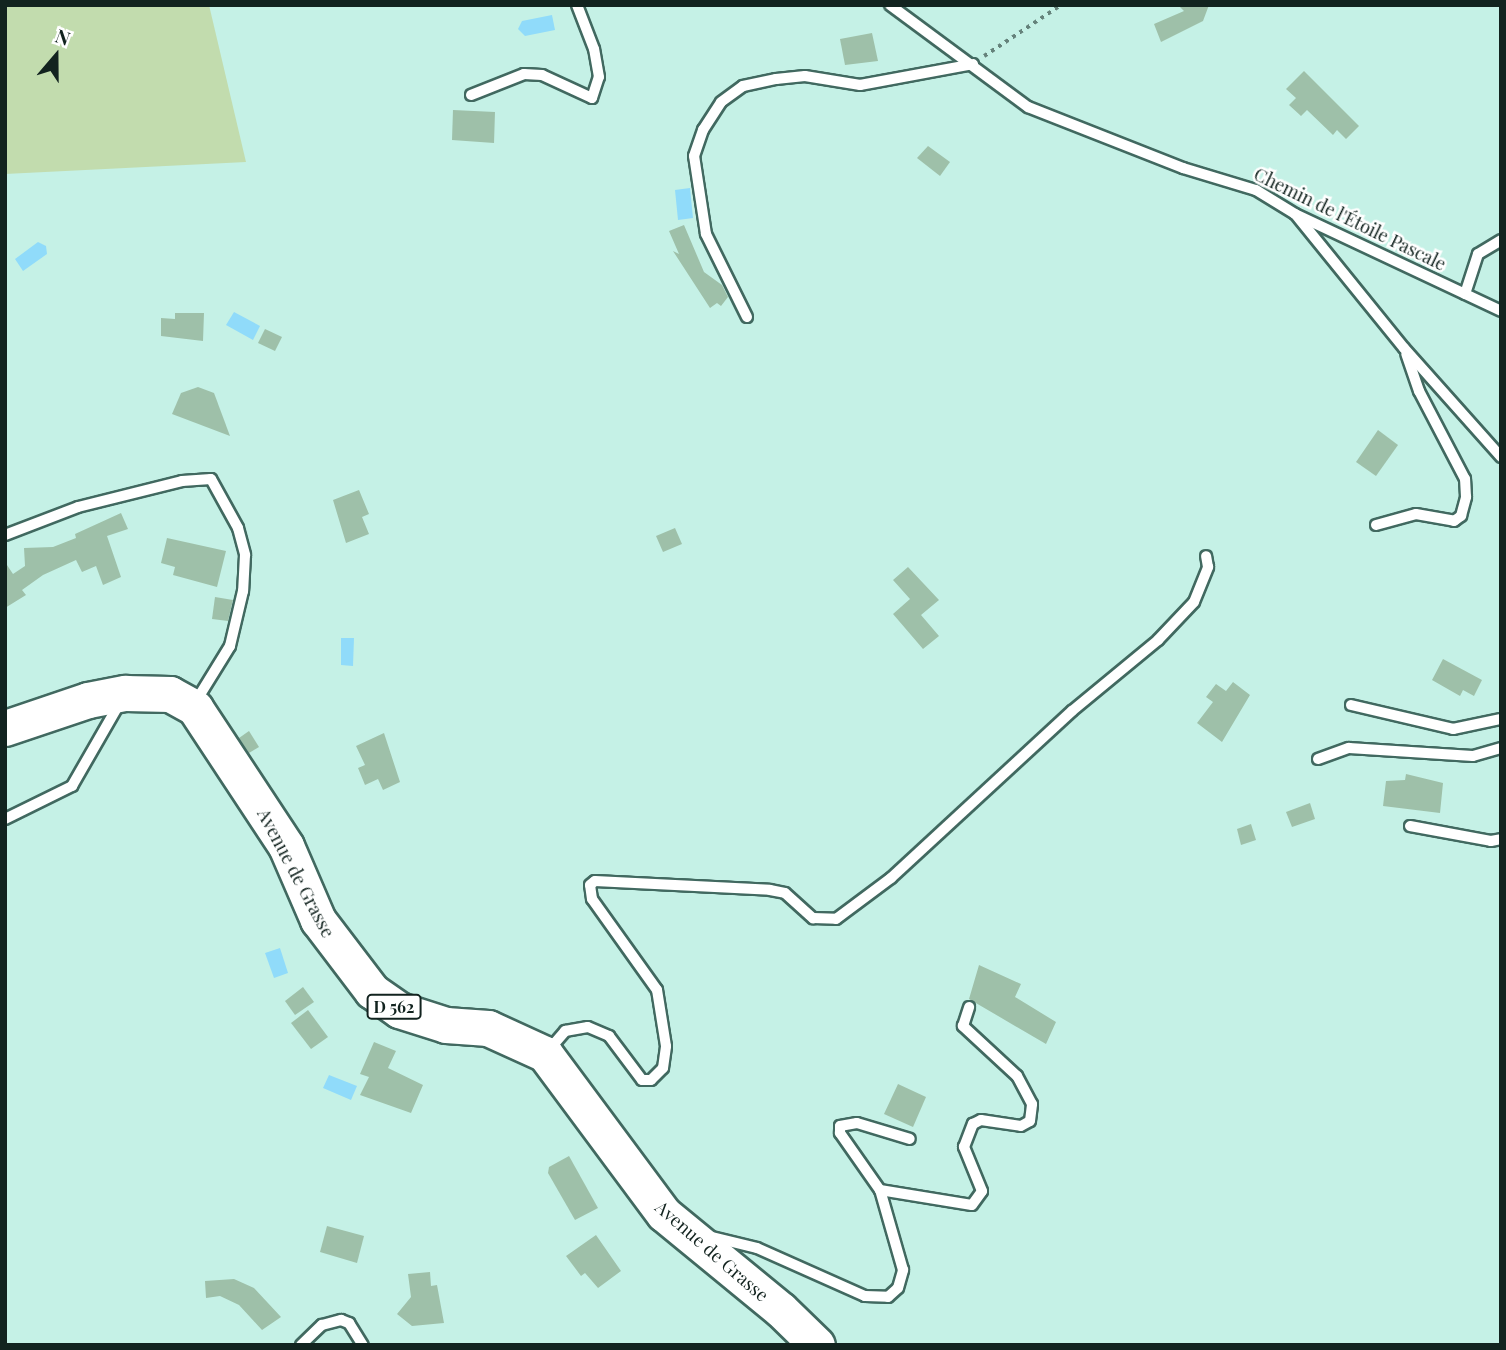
<!DOCTYPE html>
<html>
<head>
<meta charset="utf-8">
<style>
	body { margin:0 }
	#map { position:relative; width:1506px; height:1350px; overflow:hidden; background:#c5f1e6; font-family:"Playfair Display",serif }
	div>[style] { position:absolute }
	.green>* { inset:0; background:#c2dcae }
	.water>* { inset:0; background:#90dbfa }
	.building>* { inset:0; background:#9ec0a9 }
	.path>* { height:3.5px; margin-top:-1.75px; transform-origin:0; background:repeating-linear-gradient(90deg,#65827b 0 3.5px,transparent 0 8.5px) }
	.roads { filter:drop-shadow(2px 0 #416960) drop-shadow(-2px 0 #416960) drop-shadow(0 2px #416960) drop-shadow(0 -2px #416960) }
	.service>* { height:10px; margin:-5px; padding:0 5px; transform-origin:5px; border-radius:5px; background:#fff }
	.primary>* { height:35px; margin:-17.5px; padding:0 17.5px; transform-origin:17.5px; border-radius:17.5px; background:#fff }
	span { translate:-50% -50%; white-space:nowrap; text-align:center; line-height:1.15; -webkit-text-stroke:5px #fff; paint-order:stroke }
	.shield-label span { padding:2px 5px; background:#fff; border:2px solid; border-radius:5px; -webkit-text-stroke-width:0 }
	.shield-label { font-size:16px; color:#12231f; font-weight:700 }
	.street-label { font-size:18px; color:#12231f }
	.frame { position:absolute; inset:0; border:7px solid #12231f; pointer-events:none }
	.north { position:absolute; left:21px; top:21px; width:70px; height:70px; -webkit-text-stroke:5px #fff; paint-order:stroke; rotate:20deg; font-size:19px; font-weight:700; line-height:28px; text-align:center; color:#12231f }
	.north::after { content:''; display:block; margin:auto; width:24px; height:32px; background:#12231f; clip-path:polygon(50% 0,100% 100%,50% 72%,0 100%) }
</style>
</head>
<body>
<div id="map">
	<div class="green">
		<i style="clip-path:polygon(5px 5px,209px 5px,246px 162px,5px 174px)"></i>
	</div>
	<div class="water">
		<i style="clip-path:polygon(552px 15px,555px 30px,525px 36px,518px 29px,522px 21px)"></i>
		<i style="clip-path:polygon(690px 188px,693px 218px,678px 220px,675px 190px)"></i>
		<i style="clip-path:polygon(38px 242px,46px 246px,47px 254px,23px 271px,15px 259px)"></i>
		<i style="clip-path:polygon(234px 312px,260px 326px,253px 340px,226px 325px)"></i>
		<i style="clip-path:polygon(341px 638px,354px 638px,353px 666px,341px 665px)"></i>
		<i style="clip-path:polygon(280px 948px,288px 973px,274px 978px,265px 953px)"></i>
		<i style="clip-path:polygon(329px 1075px,357px 1086px,351px 1100px,323px 1088px)"></i>
	</div>
	<div class="building">
		<i style="clip-path:polygon(1178px 5px,1209px 5px,1203px 21px,1161px 42px,1154px 24px,1184px 11px)"></i>
		<i style="clip-path:polygon(872px 33px,878px 61px,845px 65px,840px 39px)"></i>
		<i style="clip-path:polygon(1304px 71px,1359px 126px,1346px 139px,1337px 130px,1333px 135px,1307px 110px,1301px 116px,1289px 105px,1296px 98px,1286px 89px)"></i>
		<i style="clip-path:polygon(453px 110px,495px 112px,494px 143px,452px 140px)"></i>
		<i style="clip-path:polygon(928px 146px,950px 162px,940px 176px,917px 158px)"></i>
		<i style="clip-path:polygon(684px 225px,704px 272px,722px 285px,728px 297px,721px 306px,717px 303px,710px 308px,673px 251px,679px 254px,669px 231px)"></i>
		<i style="clip-path:polygon(175px 313px,204px 313px,203px 341px,161px 336px,161px 318px,175px 319px)"></i>
		<i style="clip-path:polygon(265px 329px,282px 337px,275px 351px,258px 343px)"></i>
		<i style="clip-path:polygon(198px 387px,214px 393px,230px 436px,172px 414px,181px 393px)"></i>
		<i style="clip-path:polygon(1378px 430px,1398px 445px,1376px 476px,1356px 462px)"></i>
		<i style="clip-path:polygon(359px 490px,369px 514px,362px 517px,369px 534px,346px 543px,333px 500px)"></i>
		<i style="clip-path:polygon(121px 513px,128px 529px,107px 536px,121px 577px,103px 585px,96px 566px,82px 572px,76px 560px,43px 575px,22px 590px,26px 595px,5px 608px,5px 562px,13px 574px,25px 566px,24px 548px,53px 547px,76px 538px,75px 534px)"></i>
		<i style="clip-path:polygon(675px 528px,682px 544px,663px 552px,656px 536px)"></i>
		<i style="clip-path:polygon(167px 538px,226px 551px,217px 587px,173px 575px,175px 567px,161px 563px)"></i>
		<i style="clip-path:polygon(908px 567px,939px 600px,921px 615px,939px 636px,923px 649px,893px 614px,910px 599px,893px 580px)"></i>
		<i style="clip-path:polygon(215px 597px,233px 600px,228px 621px,212px 619px)"></i>
		<i style="clip-path:polygon(1443px 659px,1482px 680px,1474px 696px,1463px 690px,1460px 696px,1432px 680px)"></i>
		<i style="clip-path:polygon(1233px 682px,1250px 695px,1222px 742px,1197px 723px,1213px 702px,1206px 697px,1216px 684px,1226px 691px)"></i>
		<i style="clip-path:polygon(249px 731px,259px 747px,249px 753px,239px 738px)"></i>
		<i style="clip-path:polygon(384px 733px,400px 782px,383px 790px,378px 779px,365px 785px,358px 768px,365px 765px,356px 746px)"></i>
		<i style="clip-path:polygon(1406px 774px,1443px 783px,1440px 813px,1383px 806px,1386px 781px,1405px 780px)"></i>
		<i style="clip-path:polygon(1310px 803px,1315px 819px,1292px 827px,1286px 812px)"></i>
		<i style="clip-path:polygon(1251px 824px,1256px 840px,1241px 845px,1237px 829px)"></i>
		<i style="clip-path:polygon(979px 965px,1021px 984px,1015px 997px,1056px 1022px,1046px 1044px,969px 999px)"></i>
		<i style="clip-path:polygon(303px 987px,314px 1002px,295px 1015px,285px 1001px)"></i>
		<i style="clip-path:polygon(308px 1010px,328px 1037px,311px 1049px,291px 1023px)"></i>
		<i style="clip-path:polygon(374px 1042px,396px 1051px,388px 1068px,423px 1085px,411px 1113px,360px 1095px,369px 1077px,360px 1074px)"></i>
		<i style="clip-path:polygon(898px 1084px,926px 1097px,913px 1127px,884px 1114px)"></i>
		<i style="clip-path:polygon(569px 1156px,598px 1208px,575px 1220px,548px 1173px,549px 1167px)"></i>
		<i style="clip-path:polygon(327px 1226px,364px 1236px,357px 1263px,320px 1252px)"></i>
		<i style="clip-path:polygon(596px 1235px,621px 1271px,598px 1288px,585px 1273px,581px 1276px,566px 1256px)"></i>
		<i style="clip-path:polygon(430px 1272px,431px 1286px,437px 1285px,444px 1323px,412px 1326px,397px 1314px,411px 1297px,408px 1274px)"></i>
		<i style="clip-path:polygon(234px 1279px,254px 1288px,281px 1317px,262px 1330px,239px 1305px,220px 1296px,206px 1298px,205px 1281px)"></i>
	</div>
	<div class="path">
		<i style="left:984px;top:56px;width:92px;rotate:-33.5deg"></i>
	</div>
	<div class="roads">
		<div class="service">
			<i style="left:890px;top:5px;width:172px;rotate:36.5deg"></i>
			<i style="left:1028px;top:107px;width:167px;rotate:21.5deg"></i>
			<i style="left:1183px;top:168px;width:76px;rotate:16.8deg"></i>
			<i style="left:1256px;top:190px;width:46px;rotate:31.6deg"></i>
			<i style="left:1295px;top:214px;width:228px;rotate:25.2deg"></i>
			<i style="left:471px;top:95px;width:57px;rotate:-21.6deg"></i>
			<i style="left:524px;top:74px;width:18px;rotate:3deg"></i>
			<i style="left:542px;top:75px;width:55px;rotate:24.7deg"></i>
			<i style="left:592px;top:98px;width:22px;rotate:-72deg"></i>
			<i style="left:599px;top:77px;width:28px;rotate:-100deg"></i>
			<i style="left:594px;top:49px;width:47px;rotate:-111.1deg"></i>
			<i style="left:1297px;top:216px;width:170px;rotate:51deg"></i>
			<i style="left:1404px;top:348px;width:146px;rotate:48.3deg"></i>
			<i style="left:1465px;top:294px;width:42px;rotate:-72deg"></i>
			<i style="left:1478px;top:254px;width:27px;rotate:-31deg"></i>
			<i style="left:747px;top:317px;width:93px;rotate:-116.3deg"></i>
			<i style="left:706px;top:234px;width:79px;rotate:-98.7deg"></i>
			<i style="left:694px;top:156px;width:28px;rotate:-71deg"></i>
			<i style="left:703px;top:130px;width:33px;rotate:-57deg"></i>
			<i style="left:721px;top:102px;width:27px;rotate:-36deg"></i>
			<i style="left:743px;top:86px;width:34px;rotate:-12deg"></i>
			<i style="left:776px;top:79px;width:29px;rotate:-6deg"></i>
			<i style="left:805px;top:76px;width:56px;rotate:9.3deg"></i>
			<i style="left:860px;top:85px;width:115px;rotate:-10.5deg"></i>
			<i style="left:1376px;top:525px;width:41px;rotate:-15.4deg"></i>
			<i style="left:1416px;top:514px;width:39px;rotate:10deg"></i>
			<i style="left:1454px;top:521px;width:9px;rotate:-36deg"></i>
			<i style="left:1461px;top:516px;width:20px;rotate:-75deg"></i>
			<i style="left:1466px;top:497px;width:18px;rotate:-93deg"></i>
			<i style="left:1465px;top:479px;width:99px;rotate:-117.6deg"></i>
			<i style="left:1419px;top:391px;width:39px;rotate:-109deg"></i>
			<i style="left:5px;top:535px;width:78px;rotate:-21deg"></i>
			<i style="left:78px;top:507px;width:107px;rotate:-14deg"></i>
			<i style="left:182px;top:481px;width:29px;rotate:-4deg"></i>
			<i style="left:211px;top:479px;width:56px;rotate:61.1deg"></i>
			<i style="left:238px;top:528px;width:28px;rotate:75deg"></i>
			<i style="left:245px;top:555px;width:36px;rotate:93deg"></i>
			<i style="left:243px;top:591px;width:57px;rotate:103.3deg"></i>
			<i style="left:230px;top:646px;width:65px;rotate:121.7deg"></i>
			<i style="left:1351px;top:705px;width:105px;rotate:13.2deg"></i>
			<i style="left:1453px;top:729px;width:49px;rotate:-11.8deg"></i>
			<i style="left:1318px;top:759px;width:33px;rotate:-20deg"></i>
			<i style="left:1349px;top:748px;width:124px;rotate:3.7deg"></i>
			<i style="left:1473px;top:756px;width:29px;rotate:-16deg"></i>
			<i style="left:5px;top:819px;width:75px;rotate:-26.2deg"></i>
			<i style="left:72px;top:786px;width:100px;rotate:-60.1deg"></i>
			<i style="left:1410px;top:826px;width:82px;rotate:10.5deg"></i>
			<i style="left:1491px;top:841px;width:10px;rotate:-11deg"></i>
			<i style="left:547px;top:1052px;width:28px;rotate:-49deg"></i>
			<i style="left:565px;top:1031px;width:23px;rotate:-10deg"></i>
			<i style="left:588px;top:1027px;width:23px;rotate:23deg"></i>
			<i style="left:609px;top:1036px;width:55px;rotate:53.1deg"></i>
			<i style="left:642px;top:1080px;width:9px"></i>
			<i style="left:651px;top:1080px;width:17px;rotate:-45deg"></i>
			<i style="left:663px;top:1068px;width:22px;rotate:-82deg"></i>
			<i style="left:666px;top:1046px;width:57px;rotate:-99.1deg"></i>
			<i style="left:657px;top:990px;width:112px;rotate:-125.5deg"></i>
			<i style="left:592px;top:899px;width:14px;rotate:-98deg"></i>
			<i style="left:590px;top:885px;width:6px;rotate:-39deg"></i>
			<i style="left:595px;top:881px;width:175px;rotate:2.9deg"></i>
			<i style="left:770px;top:890px;width:15px;rotate:11deg"></i>
			<i style="left:785px;top:893px;width:38px;rotate:42deg"></i>
			<i style="left:813px;top:918px;width:23px;rotate:2deg"></i>
			<i style="left:836px;top:919px;width:69px;rotate:-36.7deg"></i>
			<i style="left:891px;top:878px;width:246px;rotate:-42.7deg"></i>
			<i style="left:1072px;top:711px;width:112px;rotate:-39.5deg"></i>
			<i style="left:1158px;top:640px;width:52px;rotate:-46.5deg"></i>
			<i style="left:1194px;top:602px;width:38px;rotate:-68deg"></i>
			<i style="left:1208px;top:567px;width:11px;rotate:-100deg"></i>
			<i style="left:880px;top:1190px;width:93px;rotate:9.3deg"></i>
			<i style="left:972px;top:1205px;width:17px;rotate:-54deg"></i>
			<i style="left:982px;top:1191px;width:48px;rotate:-112.2deg"></i>
			<i style="left:964px;top:1147px;width:25px;rotate:-69deg"></i>
			<i style="left:973px;top:1124px;width:9px;rotate:-27deg"></i>
			<i style="left:981px;top:1120px;width:40px;rotate:8.5deg"></i>
			<i style="left:1021px;top:1126px;width:10px;rotate:-29deg"></i>
			<i style="left:1030px;top:1121px;width:17px;rotate:-83deg"></i>
			<i style="left:1032px;top:1104px;width:32px;rotate:-118deg"></i>
			<i style="left:1017px;top:1076px;width:74px;rotate:-137.2deg"></i>
			<i style="left:963px;top:1026px;width:20px;rotate:-72deg"></i>
			<i style="left:708px;top:1236px;width:50px;rotate:13.8deg"></i>
			<i style="left:757px;top:1248px;width:118px;rotate:24deg"></i>
			<i style="left:865px;top:1296px;width:23px;rotate:2deg"></i>
			<i style="left:888px;top:1297px;width:13px;rotate:-42deg"></i>
			<i style="left:898px;top:1288px;width:19px;rotate:-74deg"></i>
			<i style="left:903px;top:1270px;width:83px;rotate:-106deg"></i>
			<i style="left:880px;top:1190px;width:70px;rotate:-125.1deg"></i>
			<i style="left:840px;top:1133px;width:7px;rotate:-90deg"></i>
			<i style="left:840px;top:1126px;width:17px;rotate:-10deg"></i>
			<i style="left:857px;top:1123px;width:55px;rotate:16.8deg"></i>
			<i style="left:301px;top:1345px;width:29px;rotate:-44deg"></i>
			<i style="left:322px;top:1325px;width:20px;rotate:-15deg"></i>
			<i style="left:341px;top:1320px;width:9px;rotate:21deg"></i>
			<i style="left:349px;top:1323px;width:26px;rotate:58deg"></i>
		</div>
		<div class="primary">
			<i style="left:5px;top:728px;width:88px;rotate:-18.6deg"></i>
			<i style="left:88px;top:700px;width:38px;rotate:-11deg"></i>
			<i style="left:125px;top:693px;width:45px;rotate:1.3deg"></i>
			<i style="left:170px;top:694px;width:29px;rotate:29deg"></i>
			<i style="left:195px;top:708px;width:165px;rotate:56.6deg"></i>
			<i style="left:286px;top:846px;width:81px;rotate:66.6deg"></i>
			<i style="left:318px;top:920px;width:89px;rotate:52.7deg"></i>
			<i style="left:372px;top:991px;width:33px;rotate:35deg"></i>
			<i style="left:399px;top:1010px;width:49px;rotate:17.7deg"></i>
			<i style="left:446px;top:1025px;width:42px;rotate:4.1deg"></i>
			<i style="left:488px;top:1028px;width:63px;rotate:24.5deg"></i>
			<i style="left:545px;top:1054px;width:199px;rotate:53.4deg"></i>
			<i style="left:664px;top:1214px;width:151px;rotate:39.4deg"></i>
			<i style="left:781px;top:1310px;width:50px;rotate:44.2deg"></i>
		</div>
	</div>
	<div class="shield-label">
		<span style="left:394px;top:1007px">D 562</span>
	</div>
	<div class="street-label">
		<span style="left:1350px;top:219px;rotate:26deg">Chemin de l'Étoile Pascale</span>
		<span style="left:296px;top:873px;rotate:62deg">Avenue de Grasse</span>
		<span style="left:712px;top:1251px;rotate:41deg">Avenue de Grasse</span>
	</div>
	<div class="frame"></div>
	<div class="north">N</div>
</div>
</body>
</html>
